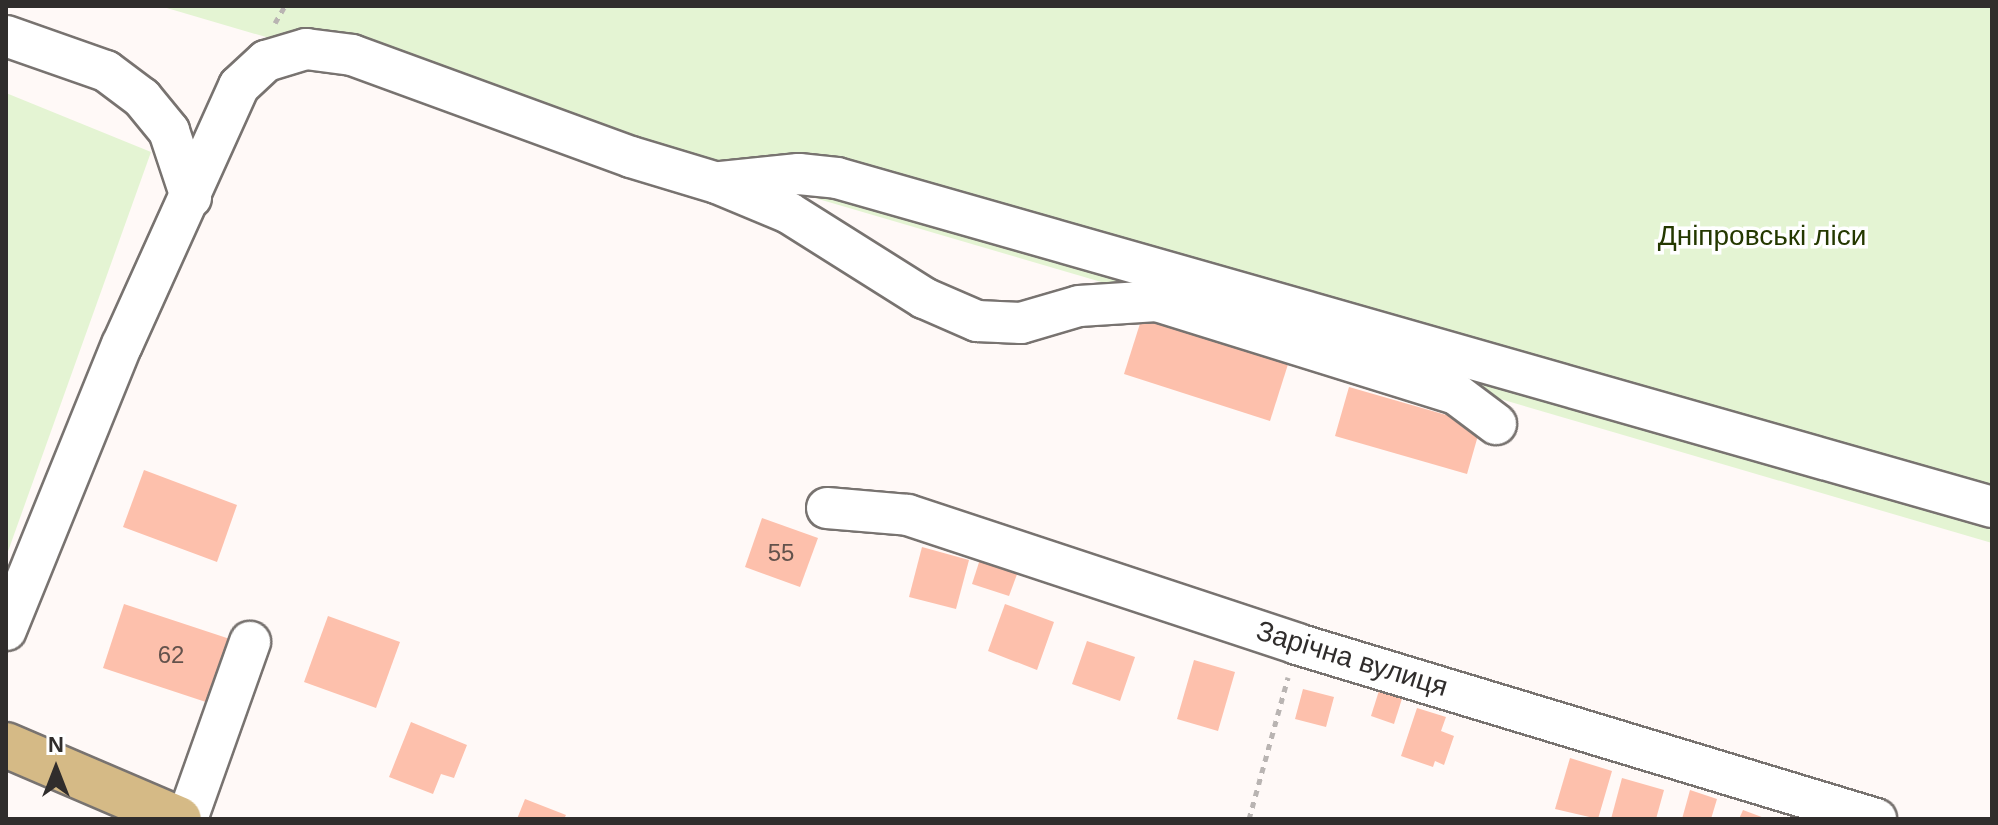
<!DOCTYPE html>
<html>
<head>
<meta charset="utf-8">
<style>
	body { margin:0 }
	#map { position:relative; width:1998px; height:825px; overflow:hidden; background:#fff9f7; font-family:Helvetica,sans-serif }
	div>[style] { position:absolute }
	.green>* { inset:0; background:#e4f4d3 }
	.building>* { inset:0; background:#fdc0ac }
	.path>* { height:5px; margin-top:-2.5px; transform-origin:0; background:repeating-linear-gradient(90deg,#b9b4b2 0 6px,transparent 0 12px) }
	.roads { filter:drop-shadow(2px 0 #787370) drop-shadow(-2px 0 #787370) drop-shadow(0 2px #787370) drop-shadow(0 -2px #787370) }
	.minor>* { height:40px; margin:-20px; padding:0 20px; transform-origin:20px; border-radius:20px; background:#fff }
	.major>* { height:44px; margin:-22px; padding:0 22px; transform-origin:22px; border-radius:22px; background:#d5ba86 }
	span { translate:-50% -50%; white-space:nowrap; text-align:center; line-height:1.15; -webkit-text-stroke:7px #fff; paint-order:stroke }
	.number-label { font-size:24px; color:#63524c }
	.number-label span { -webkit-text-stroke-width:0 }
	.park-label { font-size:28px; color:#243800 }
	.street-label { font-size:28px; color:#302d2c }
	.frame { position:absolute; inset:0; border:8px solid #302d2c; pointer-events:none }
	.north { position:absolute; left:16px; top:729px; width:80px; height:80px; -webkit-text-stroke:6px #fff; paint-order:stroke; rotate:0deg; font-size:22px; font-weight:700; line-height:32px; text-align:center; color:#302d2c }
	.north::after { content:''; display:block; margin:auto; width:28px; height:36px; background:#302d2c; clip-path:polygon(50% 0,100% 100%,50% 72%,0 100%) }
</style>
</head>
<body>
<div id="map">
	<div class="green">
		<i style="clip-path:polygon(160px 6px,1992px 6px,1992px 543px,1654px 444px)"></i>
		<i style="clip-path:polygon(6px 93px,151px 152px,6px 557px)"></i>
	</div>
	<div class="building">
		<i style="clip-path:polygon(1144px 311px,1290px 358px,1270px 421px,1124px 374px)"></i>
		<i style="clip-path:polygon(1349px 387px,1481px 425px,1467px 474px,1335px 436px)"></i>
		<i style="clip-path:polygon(144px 470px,237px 505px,217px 562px,123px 527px)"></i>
		<i style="clip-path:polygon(762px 518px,818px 538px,800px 587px,745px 567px)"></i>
		<i style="clip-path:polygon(922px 547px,969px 560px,956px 609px,909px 597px)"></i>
		<i style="clip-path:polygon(982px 553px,1020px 566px,1009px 596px,972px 584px)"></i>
		<i style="clip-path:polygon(124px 604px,239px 642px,218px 706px,103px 668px)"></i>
		<i style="clip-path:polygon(1005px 604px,1054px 622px,1037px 670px,988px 651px)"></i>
		<i style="clip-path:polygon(328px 616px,400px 642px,376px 708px,304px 682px)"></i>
		<i style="clip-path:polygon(1087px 641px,1135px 657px,1120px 701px,1072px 684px)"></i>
		<i style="clip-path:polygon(1194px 660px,1235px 672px,1218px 731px,1177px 719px)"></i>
		<i style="clip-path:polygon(1383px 678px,1406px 686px,1394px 724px,1371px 716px)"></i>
		<i style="clip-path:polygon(1303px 689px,1334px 697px,1326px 727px,1295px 719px)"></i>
		<i style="clip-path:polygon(1417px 708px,1446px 717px,1441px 731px,1454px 736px,1444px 765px,1435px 761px,1433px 767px,1401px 756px)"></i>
		<i style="clip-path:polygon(411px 722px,467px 745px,454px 778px,441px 774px,433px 794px,389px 777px)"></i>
		<i style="clip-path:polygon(1570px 758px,1612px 771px,1598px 819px,1555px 809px)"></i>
		<i style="clip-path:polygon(1622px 778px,1664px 790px,1656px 819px,1611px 819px)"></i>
		<i style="clip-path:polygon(1690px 790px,1717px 799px,1711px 819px,1682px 819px)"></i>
		<i style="clip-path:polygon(525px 799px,566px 815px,564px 819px,517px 819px)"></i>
		<i style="clip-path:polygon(1743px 810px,1767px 819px,1739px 819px)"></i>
	</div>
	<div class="path">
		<i style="left:275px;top:23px;width:20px;rotate:-60deg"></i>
		<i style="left:1249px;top:819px;width:147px;rotate:-74.6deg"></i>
	</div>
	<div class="roads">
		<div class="minor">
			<i style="left:6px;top:36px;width:106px;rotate:19.3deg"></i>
			<i style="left:106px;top:71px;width:45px;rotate:36.9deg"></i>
			<i style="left:142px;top:98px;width:43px;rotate:50.7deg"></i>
			<i style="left:169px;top:131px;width:70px;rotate:71.6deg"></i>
			<i style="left:721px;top:182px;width:78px;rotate:-5.9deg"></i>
			<i style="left:799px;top:174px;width:38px;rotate:6deg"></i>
			<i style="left:837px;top:178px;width:1201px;rotate:15.9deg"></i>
			<i style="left:827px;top:508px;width:81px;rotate:4.9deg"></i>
			<i style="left:908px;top:515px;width:410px;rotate:18.3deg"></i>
			<i style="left:1297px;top:644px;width:605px;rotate:16.82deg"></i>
			<i style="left:6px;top:630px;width:308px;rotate:-67.9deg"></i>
			<i style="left:122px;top:345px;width:284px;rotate:-65.7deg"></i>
			<i style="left:239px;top:86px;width:37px;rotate:-43deg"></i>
			<i style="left:266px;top:61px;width:42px;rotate:-16.7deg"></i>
			<i style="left:306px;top:49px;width:46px;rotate:7.4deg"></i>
			<i style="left:352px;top:55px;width:297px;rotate:20.1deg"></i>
			<i style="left:631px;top:157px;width:90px;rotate:16.8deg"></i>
			<i style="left:717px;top:183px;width:78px;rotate:22.6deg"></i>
			<i style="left:789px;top:213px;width:160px;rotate:32.2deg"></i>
			<i style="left:924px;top:298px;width:58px;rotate:23.5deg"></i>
			<i style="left:977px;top:321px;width:44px;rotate:2.6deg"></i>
			<i style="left:1021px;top:323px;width:60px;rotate:-16.3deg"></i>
			<i style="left:1079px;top:306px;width:78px;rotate:-3.7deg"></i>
			<i style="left:1157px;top:301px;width:313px;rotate:17.3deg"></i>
			<i style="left:1456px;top:394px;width:50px;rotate:36.9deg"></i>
			<i style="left:187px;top:819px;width:188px;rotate:-70.4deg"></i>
		</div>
		<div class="major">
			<i style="left:6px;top:745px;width:188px;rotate:23.2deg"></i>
		</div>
	</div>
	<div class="number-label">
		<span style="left:781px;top:553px">55</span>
		<span style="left:171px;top:655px">62</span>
	</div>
	<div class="park-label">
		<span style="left:1762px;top:236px">Дніпровські ліси</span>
	</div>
	<div class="street-label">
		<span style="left:1352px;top:659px;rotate:17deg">Зарічна вулиця</span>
	</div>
	<div class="frame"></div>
	<div class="north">N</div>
</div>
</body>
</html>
